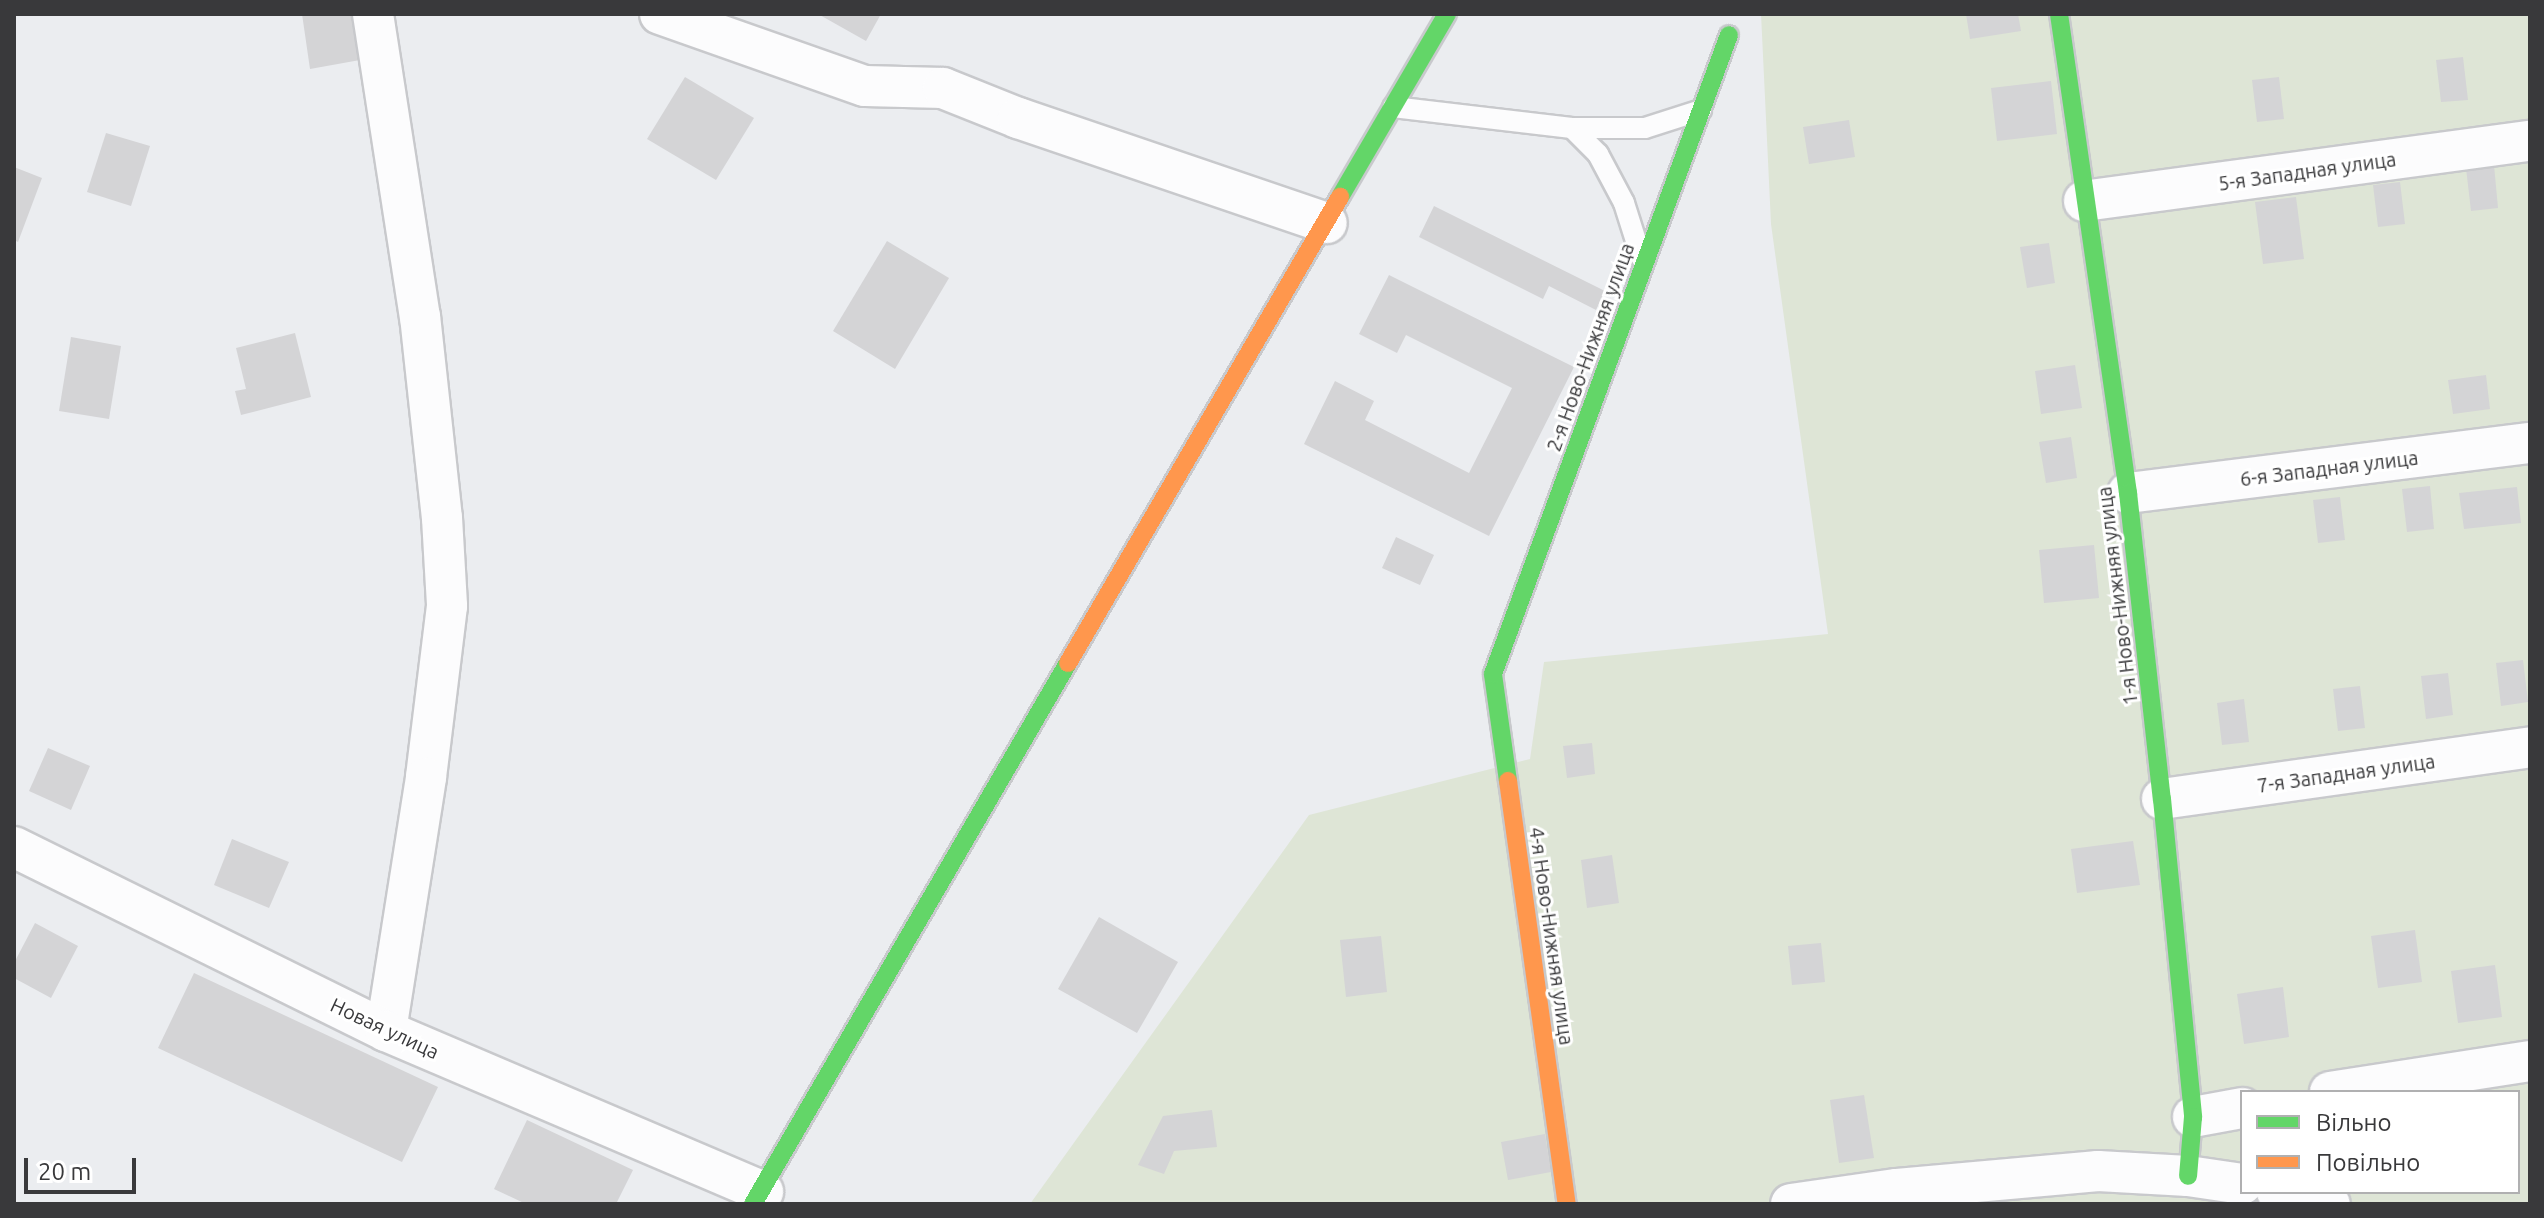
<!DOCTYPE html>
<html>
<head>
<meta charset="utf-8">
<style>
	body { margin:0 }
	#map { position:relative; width:2544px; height:1218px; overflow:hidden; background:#ebedf0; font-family:Ubuntu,sans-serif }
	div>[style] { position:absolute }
	.green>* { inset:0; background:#dee5d6 }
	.building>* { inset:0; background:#d4d4d6 }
	.roads { filter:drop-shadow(2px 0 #c8c9cc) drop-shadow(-2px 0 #c8c9cc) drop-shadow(0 2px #c8c9cc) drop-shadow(0 -2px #c8c9cc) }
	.lane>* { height:20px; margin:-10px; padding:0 10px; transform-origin:10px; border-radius:10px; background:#fcfcfd }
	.street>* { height:40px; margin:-20px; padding:0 20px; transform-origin:20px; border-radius:20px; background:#fcfcfd }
	.fast>* { height:18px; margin:-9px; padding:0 9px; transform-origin:9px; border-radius:9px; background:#63d668 }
	.slow>* { height:18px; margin:-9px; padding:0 9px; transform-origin:9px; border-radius:9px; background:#ff974d }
	span { translate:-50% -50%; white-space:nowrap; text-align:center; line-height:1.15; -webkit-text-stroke:6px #fff; paint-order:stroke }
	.street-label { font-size:20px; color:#39393b }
	.frame { position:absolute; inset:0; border:16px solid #39393b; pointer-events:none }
	.legend { position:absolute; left:2240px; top:1090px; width:280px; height:104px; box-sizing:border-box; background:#fff; border:2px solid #b0b0b1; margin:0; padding:10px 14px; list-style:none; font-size:24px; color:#39393b }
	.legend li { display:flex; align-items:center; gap:16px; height:40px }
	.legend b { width:40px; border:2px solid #b0b0b1 }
	.scale { position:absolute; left:24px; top:1158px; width:112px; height:36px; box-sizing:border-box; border:4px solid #39393b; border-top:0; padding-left:10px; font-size:24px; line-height:28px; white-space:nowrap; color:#39393b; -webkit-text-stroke:6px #fff; paint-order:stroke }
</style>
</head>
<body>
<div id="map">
	<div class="green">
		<i style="clip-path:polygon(evenodd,1761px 14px,2530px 14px,2530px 1204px,1030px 1204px,1309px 815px,1530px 759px,1544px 662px,1828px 634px,1771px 224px,1761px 14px,2242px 1092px,2518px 1092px,2518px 1192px,2242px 1192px,2242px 1092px)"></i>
	</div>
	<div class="building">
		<i style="clip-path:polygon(302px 14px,353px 14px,360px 60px,310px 69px)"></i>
		<i style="clip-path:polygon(818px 14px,881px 14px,866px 41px)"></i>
		<i style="clip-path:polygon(1966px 14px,2018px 14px,2021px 31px,1970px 39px)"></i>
		<i style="clip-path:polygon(2463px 57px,2468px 100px,2441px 102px,2436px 60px)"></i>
		<i style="clip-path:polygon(685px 77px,754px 118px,716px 180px,647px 139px)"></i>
		<i style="clip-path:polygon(2279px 77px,2284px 119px,2257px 122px,2252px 80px)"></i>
		<i style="clip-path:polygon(2051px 81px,2057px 134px,1997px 141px,1991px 88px)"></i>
		<i style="clip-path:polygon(1849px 120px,1855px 157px,1809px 164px,1803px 127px)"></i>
		<i style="clip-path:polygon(106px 133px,150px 146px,131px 206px,87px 192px)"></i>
		<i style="clip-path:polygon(2494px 165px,2498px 208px,2471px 211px,2466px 168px)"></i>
		<i style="clip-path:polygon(14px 167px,42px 178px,18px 242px,14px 240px)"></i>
		<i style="clip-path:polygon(2400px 182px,2405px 224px,2378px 227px,2373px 185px)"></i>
		<i style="clip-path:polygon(2296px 197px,2304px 259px,2263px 264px,2255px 202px)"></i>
		<i style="clip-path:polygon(1434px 206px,1605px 291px,1596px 310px,1549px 286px,1543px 299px,1419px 237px)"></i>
		<i style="clip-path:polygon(887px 241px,949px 278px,895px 369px,833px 331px)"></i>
		<i style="clip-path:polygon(2049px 243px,2055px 283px,2027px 288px,2020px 247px)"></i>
		<i style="clip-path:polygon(1389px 275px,1574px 367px,1489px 536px,1304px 444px,1335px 381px,1374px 401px,1365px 420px,1469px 473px,1512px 388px,1406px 335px,1397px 353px,1359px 334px)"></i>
		<i style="clip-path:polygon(295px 333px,311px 397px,241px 415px,235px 391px,246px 389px,236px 348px)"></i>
		<i style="clip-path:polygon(71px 337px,121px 346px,109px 419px,59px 411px)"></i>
		<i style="clip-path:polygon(2075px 365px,2082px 408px,2041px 414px,2035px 371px)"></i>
		<i style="clip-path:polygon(2486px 375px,2490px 409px,2453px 414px,2448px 380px)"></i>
		<i style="clip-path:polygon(2071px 437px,2077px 478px,2046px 483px,2039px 442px)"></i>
		<i style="clip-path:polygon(2430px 486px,2434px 529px,2407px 532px,2402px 489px)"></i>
		<i style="clip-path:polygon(2517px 487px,2521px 523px,2464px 529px,2459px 493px)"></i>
		<i style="clip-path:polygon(2340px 497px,2345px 540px,2318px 543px,2313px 500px)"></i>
		<i style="clip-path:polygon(1396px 537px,1434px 555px,1420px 585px,1382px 568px)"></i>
		<i style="clip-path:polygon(2094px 545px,2099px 598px,2044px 603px,2039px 550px)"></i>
		<i style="clip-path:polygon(2523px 660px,2528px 702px,2501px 706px,2496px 663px)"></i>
		<i style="clip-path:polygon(2448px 673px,2453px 715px,2426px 719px,2421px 676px)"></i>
		<i style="clip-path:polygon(2360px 686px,2365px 728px,2338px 731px,2333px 689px)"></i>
		<i style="clip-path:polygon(2244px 699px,2249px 742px,2222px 745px,2217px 703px)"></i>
		<i style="clip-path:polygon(1592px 743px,1595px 774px,1567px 778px,1563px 746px)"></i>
		<i style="clip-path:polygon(48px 748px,90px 766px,71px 810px,29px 791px)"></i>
		<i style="clip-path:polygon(232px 839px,289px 862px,269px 908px,214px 885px)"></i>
		<i style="clip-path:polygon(2133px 841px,2140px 885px,2077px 893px,2071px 849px)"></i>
		<i style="clip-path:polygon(1612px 855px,1619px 903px,1587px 908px,1581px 860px)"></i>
		<i style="clip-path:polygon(1099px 917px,1178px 962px,1137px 1033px,1058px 989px)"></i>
		<i style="clip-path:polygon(35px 923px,78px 946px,51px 998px,14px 978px,14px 963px)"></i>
		<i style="clip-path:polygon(2415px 930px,2422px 982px,2378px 988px,2371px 936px)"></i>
		<i style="clip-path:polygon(1381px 936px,1387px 992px,1346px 997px,1340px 940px)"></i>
		<i style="clip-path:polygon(1821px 943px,1825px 982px,1792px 985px,1788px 946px)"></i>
		<i style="clip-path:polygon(2495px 965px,2502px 1017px,2458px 1023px,2451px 971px)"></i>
		<i style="clip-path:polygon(194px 973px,438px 1087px,402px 1162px,158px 1048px)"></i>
		<i style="clip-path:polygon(2283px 987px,2289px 1037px,2244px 1044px,2237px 994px)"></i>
		<i style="clip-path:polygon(1864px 1095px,1874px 1158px,1839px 1163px,1830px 1100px)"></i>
		<i style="clip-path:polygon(1212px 1110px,1217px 1147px,1174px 1151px,1164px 1174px,1138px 1165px,1163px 1116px)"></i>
		<i style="clip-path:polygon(527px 1120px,633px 1170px,616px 1204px,526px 1204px,494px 1189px)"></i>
		<i style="clip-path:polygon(1545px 1134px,1551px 1172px,1508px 1180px,1501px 1142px)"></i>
	</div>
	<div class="roads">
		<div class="lane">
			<i style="left:1393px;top:107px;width:180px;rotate:6.7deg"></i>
			<i style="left:1572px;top:128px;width:37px;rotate:45deg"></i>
			<i style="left:1598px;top:154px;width:55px;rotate:62deg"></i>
			<i style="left:1624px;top:203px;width:57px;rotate:72.5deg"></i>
			<i style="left:1572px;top:128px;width:73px"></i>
			<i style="left:1645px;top:128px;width:59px;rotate:-17.8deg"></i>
		</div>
		<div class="street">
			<i style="left:373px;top:14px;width:306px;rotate:81.2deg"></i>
			<i style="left:420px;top:316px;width:203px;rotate:83.8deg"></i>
			<i style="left:442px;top:518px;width:88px;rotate:86.7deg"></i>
			<i style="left:447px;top:606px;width:173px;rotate:97deg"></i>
			<i style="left:426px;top:778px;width:256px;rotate:99deg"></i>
			<i style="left:660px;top:14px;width:217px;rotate:19.4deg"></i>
			<i style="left:865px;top:86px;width:78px;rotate:1.5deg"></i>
			<i style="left:943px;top:88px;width:81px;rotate:21.8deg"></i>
			<i style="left:1018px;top:118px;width:326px;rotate:18.8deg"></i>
			<i style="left:2084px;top:201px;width:450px;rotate:-7.7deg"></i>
			<i style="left:2128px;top:493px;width:405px;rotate:-7.1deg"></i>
			<i style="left:2162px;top:799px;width:372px;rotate:-8deg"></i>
			<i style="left:14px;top:847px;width:415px;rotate:26.3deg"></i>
			<i style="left:386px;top:1031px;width:410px;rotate:23.1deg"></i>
			<i style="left:2330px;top:1092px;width:202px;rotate:-8.8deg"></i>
			<i style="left:2193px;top:1117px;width:50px;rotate:-10.4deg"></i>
			<i style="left:2277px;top:1192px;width:54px;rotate:12.8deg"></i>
			<i style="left:1791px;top:1204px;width:107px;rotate:-8.1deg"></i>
			<i style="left:1897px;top:1189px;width:202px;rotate:-5.1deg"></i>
			<i style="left:2098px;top:1171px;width:90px;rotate:3.2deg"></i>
			<i style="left:2188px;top:1176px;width:55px;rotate:8.4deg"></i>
		</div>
		<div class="fast">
			<i style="left:2059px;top:14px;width:484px;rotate:81.8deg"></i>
			<i style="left:2128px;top:493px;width:308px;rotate:83.7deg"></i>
			<i style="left:2162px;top:799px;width:320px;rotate:84.4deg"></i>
			<i style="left:2193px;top:1117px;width:59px;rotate:94.8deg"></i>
			<i style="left:1340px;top:197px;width:212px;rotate:-59.7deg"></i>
			<i style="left:1508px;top:781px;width:108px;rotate:-98deg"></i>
			<i style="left:1493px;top:674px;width:681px;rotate:-69.73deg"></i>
			<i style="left:753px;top:1204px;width:626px;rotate:-59.79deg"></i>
		</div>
		<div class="slow">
			<i style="left:1068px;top:663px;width:540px;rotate:-59.73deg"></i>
			<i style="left:1508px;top:781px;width:427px;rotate:82.1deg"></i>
		</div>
	</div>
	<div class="street-label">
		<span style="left:2307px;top:171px;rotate:-8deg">5-я Западная улица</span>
		<span style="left:1590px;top:347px;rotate:-70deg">2-я Ново-Нижняя улица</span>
		<span style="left:2329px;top:468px;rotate:-7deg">6-я Западная улица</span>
		<span style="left:2117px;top:596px;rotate:-97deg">1-я Ново-Нижняя улица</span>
		<span style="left:2346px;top:773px;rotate:-8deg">7-я Западная улица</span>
		<span style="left:1552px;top:936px;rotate:82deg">4-я Ново-Нижняя улица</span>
		<span style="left:385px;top:1028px;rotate:25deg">Новая улица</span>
	</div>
	<div class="frame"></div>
	<ul class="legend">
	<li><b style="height:10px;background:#63d668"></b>Вільно</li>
	<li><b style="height:10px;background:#ff974d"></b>Повільно</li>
	</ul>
	<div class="scale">20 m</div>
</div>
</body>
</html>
